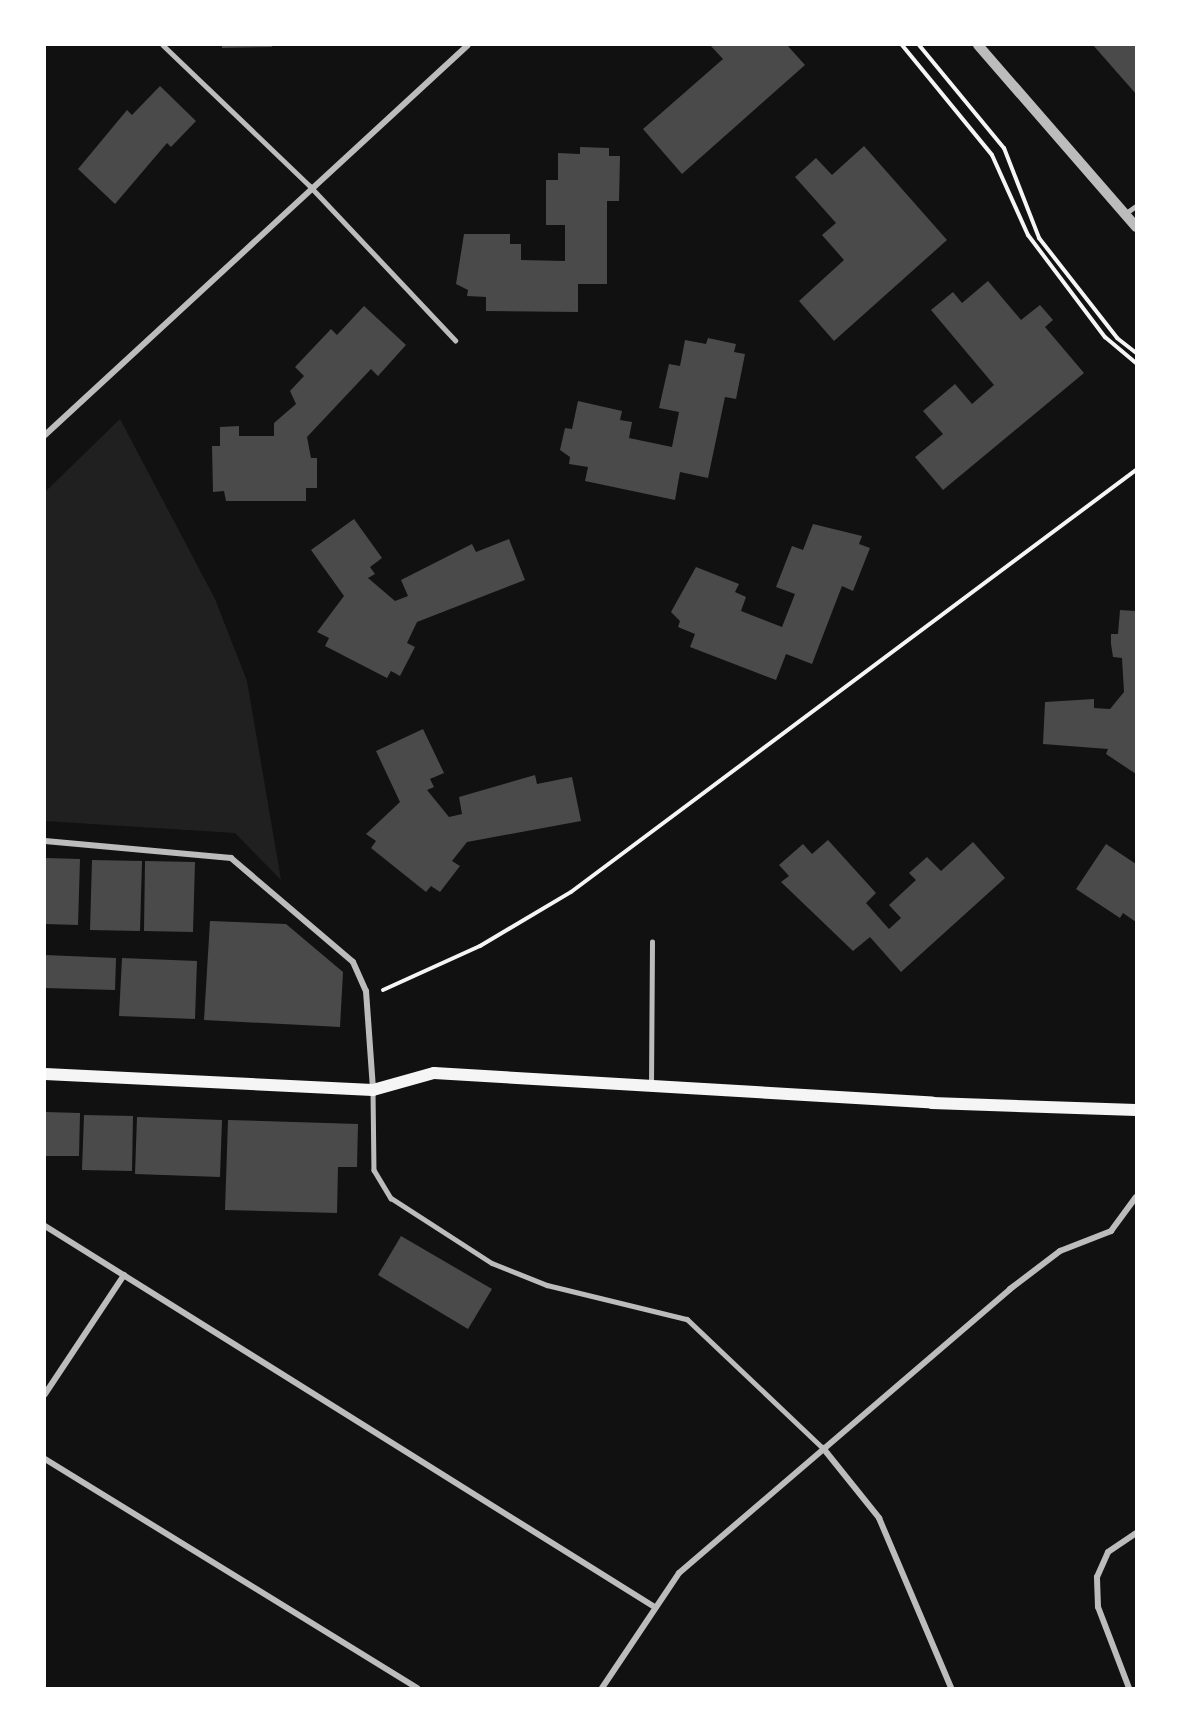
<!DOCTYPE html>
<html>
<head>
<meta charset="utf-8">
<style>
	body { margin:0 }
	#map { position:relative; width:1181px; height:1733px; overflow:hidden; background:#111; font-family:"Space Grotesk",sans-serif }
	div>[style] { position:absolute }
	.green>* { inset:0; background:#202020 }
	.building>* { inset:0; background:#4a4a4a }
	.path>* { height:4px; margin:-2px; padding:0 2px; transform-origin:2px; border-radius:2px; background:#f5f5f5 }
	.service>* { height:4.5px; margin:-2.25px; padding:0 2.25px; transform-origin:2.25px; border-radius:2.25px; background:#bcbcbc }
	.minor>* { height:6px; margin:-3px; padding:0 3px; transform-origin:3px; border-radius:3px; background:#bcbcbc }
	.tertiary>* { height:10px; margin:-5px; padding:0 5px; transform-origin:5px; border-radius:5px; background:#bcbcbc }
	.secondary>* { height:12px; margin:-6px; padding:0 6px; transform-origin:6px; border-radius:6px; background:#f5f5f5 }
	span { translate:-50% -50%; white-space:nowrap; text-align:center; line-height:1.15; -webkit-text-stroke:6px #fff; paint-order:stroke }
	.frame { position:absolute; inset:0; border:46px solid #fff; pointer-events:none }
</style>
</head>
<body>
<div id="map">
	<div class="green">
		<i style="clip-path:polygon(120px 419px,215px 599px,247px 681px,281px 880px,235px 833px,45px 821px,45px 492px)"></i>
	</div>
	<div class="building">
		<i style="clip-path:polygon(222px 45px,272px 45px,272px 47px,222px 48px)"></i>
		<i style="clip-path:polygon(710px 45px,787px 45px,805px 65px,682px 174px,643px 129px,723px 59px)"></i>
		<i style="clip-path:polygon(1093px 45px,1136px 45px,1136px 94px)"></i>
		<i style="clip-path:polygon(160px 86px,196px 121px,171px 147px,167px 143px,115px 204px,78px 169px,127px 110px,132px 115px)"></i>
		<i style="clip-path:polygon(864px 146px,947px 240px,834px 341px,799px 301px,844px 260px,822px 235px,836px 223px,795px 177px,816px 158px,832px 175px)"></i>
		<i style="clip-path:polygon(580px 147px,609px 148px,609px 156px,620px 156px,619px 201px,607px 201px,607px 284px,578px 284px,578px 312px,486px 311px,486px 297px,467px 296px,468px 290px,456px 284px,464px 234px,510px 234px,510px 244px,521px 244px,521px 260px,565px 261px,565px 225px,546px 225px,546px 180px,558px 180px,558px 153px,580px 154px)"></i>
		<i style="clip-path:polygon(988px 281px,1021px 320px,1040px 305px,1053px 320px,1045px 327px,1084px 373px,943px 490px,915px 457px,943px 434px,923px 411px,955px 384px,972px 404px,994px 385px,931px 310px,953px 292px,962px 303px)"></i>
		<i style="clip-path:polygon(364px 306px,406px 345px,378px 376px,371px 369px,307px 437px,311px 458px,317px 458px,317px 488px,306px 488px,306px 501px,226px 501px,224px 491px,213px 492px,212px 446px,220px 446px,220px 427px,239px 426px,239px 436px,274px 436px,274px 423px,296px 404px,290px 391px,304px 376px,295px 367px,331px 329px,337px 335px)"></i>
		<i style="clip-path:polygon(708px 338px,736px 344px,734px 352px,745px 354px,736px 399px,725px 397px,708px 478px,680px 472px,675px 500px,585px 481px,588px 467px,569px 464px,570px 457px,560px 450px,565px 428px,572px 429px,578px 401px,622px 411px,620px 420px,632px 422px,629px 438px,672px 447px,679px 412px,659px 408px,669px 364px,680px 366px,685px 340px,706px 344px)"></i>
		<i style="clip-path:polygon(354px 519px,382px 558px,370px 567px,375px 574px,368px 578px,395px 601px,408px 596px,401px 580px,472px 544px,476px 552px,509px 539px,525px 580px,417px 622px,407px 643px,415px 647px,400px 676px,391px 671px,387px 678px,325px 646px,329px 638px,317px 632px,344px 596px,311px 550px)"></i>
		<i style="clip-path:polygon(813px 524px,862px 536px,859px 544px,870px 548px,853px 591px,842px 586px,812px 664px,786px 654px,776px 680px,690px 647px,695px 634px,678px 627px,680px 621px,671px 612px,696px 567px,739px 584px,735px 592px,746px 597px,741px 611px,782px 627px,795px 594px,776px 587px,792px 546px,803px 550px)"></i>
		<i style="clip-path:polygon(1120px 610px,1136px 611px,1136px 774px,1106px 754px,1108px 749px,1043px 744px,1045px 702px,1094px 699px,1094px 708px,1110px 709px,1124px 692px,1122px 658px,1113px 657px,1111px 644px,1111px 634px,1118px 634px)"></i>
		<i style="clip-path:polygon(423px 729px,444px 773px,430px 779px,434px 787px,427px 790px,449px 817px,462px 814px,459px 797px,535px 775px,537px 784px,572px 777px,581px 821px,467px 842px,452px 861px,460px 866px,440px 892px,431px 886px,426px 892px,371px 848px,376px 841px,366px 834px,400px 802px,376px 751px)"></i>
		<i style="clip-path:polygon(828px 840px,876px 893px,866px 903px,889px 929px,901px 918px,889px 905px,916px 880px,909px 873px,927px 857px,941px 871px,973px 842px,1005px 878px,901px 972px,870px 937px,853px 951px,781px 882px,789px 876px,779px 865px,803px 844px,812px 854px)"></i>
		<i style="clip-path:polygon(1106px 844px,1136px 864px,1136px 922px,1123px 913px,1120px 918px,1076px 889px)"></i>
		<i style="clip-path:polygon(45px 858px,80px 859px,78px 925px,45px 924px)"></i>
		<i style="clip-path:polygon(92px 860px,142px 861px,140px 931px,90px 930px)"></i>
		<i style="clip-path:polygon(145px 861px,195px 862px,193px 932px,144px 931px)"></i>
		<i style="clip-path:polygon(210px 921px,286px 924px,343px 972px,340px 1027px,204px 1020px)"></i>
		<i style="clip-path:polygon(45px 955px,116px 958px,115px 990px,45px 988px)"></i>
		<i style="clip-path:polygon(122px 958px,197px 961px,195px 1019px,119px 1016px)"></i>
		<i style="clip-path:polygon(45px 1112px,80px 1113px,79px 1156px,45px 1156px)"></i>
		<i style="clip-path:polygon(84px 1115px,133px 1116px,132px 1171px,82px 1170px)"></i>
		<i style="clip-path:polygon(137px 1117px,222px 1120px,220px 1177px,135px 1174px)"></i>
		<i style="clip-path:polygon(228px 1120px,358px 1124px,357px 1167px,338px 1167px,337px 1213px,225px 1210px)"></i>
		<i style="clip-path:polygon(401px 1236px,492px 1289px,468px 1329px,378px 1275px)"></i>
	</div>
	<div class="path">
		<i style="left:902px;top:45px;width:142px;rotate:50.7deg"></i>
		<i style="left:992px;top:155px;width:88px;rotate:65.8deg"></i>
		<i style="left:1028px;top:235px;width:128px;rotate:53deg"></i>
		<i style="left:1105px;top:337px;width:40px;rotate:40deg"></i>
		<i style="left:919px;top:45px;width:134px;rotate:50.5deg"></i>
		<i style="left:1004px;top:148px;width:97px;rotate:68.7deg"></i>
		<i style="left:1039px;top:238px;width:127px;rotate:52deg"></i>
		<i style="left:1117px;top:338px;width:24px;rotate:38deg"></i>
		<i style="left:383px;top:990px;width:107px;rotate:-24.4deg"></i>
		<i style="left:480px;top:946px;width:106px;rotate:-30.7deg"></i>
		<i style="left:571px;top:892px;width:705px;rotate:-36.76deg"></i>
	</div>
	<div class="service">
		<i style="left:163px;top:45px;width:204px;rotate:43.8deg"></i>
		<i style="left:310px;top:186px;width:212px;rotate:46.7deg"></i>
		<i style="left:1126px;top:213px;width:12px;rotate:-35deg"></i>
		<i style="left:651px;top:1085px;width:143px;rotate:-89.6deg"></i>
		<i style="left:373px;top:1090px;width:80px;rotate:89.3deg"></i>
		<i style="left:374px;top:1170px;width:33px;rotate:59deg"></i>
		<i style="left:391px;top:1198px;width:120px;rotate:32.8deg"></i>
		<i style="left:492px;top:1263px;width:59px;rotate:21.8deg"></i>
		<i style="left:547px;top:1285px;width:144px;rotate:13.7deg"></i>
		<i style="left:687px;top:1319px;width:187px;rotate:43.5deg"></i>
	</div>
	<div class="minor">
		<i style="left:45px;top:435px;width:575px;rotate:-42.68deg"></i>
		<i style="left:45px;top:841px;width:187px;rotate:5.2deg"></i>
		<i style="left:231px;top:858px;width:160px;rotate:40.4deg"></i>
		<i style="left:353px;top:962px;width:32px;rotate:66deg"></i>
		<i style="left:366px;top:991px;width:98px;rotate:85.9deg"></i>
		<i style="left:45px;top:1226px;width:717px;rotate:32.01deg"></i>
		<i style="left:45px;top:1394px;width:143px;rotate:-56.4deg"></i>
		<i style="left:823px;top:1448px;width:90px;rotate:51.3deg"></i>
		<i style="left:879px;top:1518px;width:185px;rotate:67deg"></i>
		<i style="left:45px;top:1459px;width:437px;rotate:31.6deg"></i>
		<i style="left:602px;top:1688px;width:138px;rotate:-56.2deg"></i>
		<i style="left:679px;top:1573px;width:436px;rotate:-40.6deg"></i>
		<i style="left:1010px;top:1289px;width:63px;rotate:-37.2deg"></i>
		<i style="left:1060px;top:1251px;width:55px;rotate:-21.4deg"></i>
		<i style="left:1111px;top:1231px;width:42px;rotate:-53.7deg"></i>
		<i style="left:1129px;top:1688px;width:87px;rotate:-110.9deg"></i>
		<i style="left:1098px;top:1607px;width:30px;rotate:-92deg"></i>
		<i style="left:1097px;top:1577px;width:27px;rotate:-66deg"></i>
		<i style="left:1108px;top:1552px;width:34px;rotate:-34deg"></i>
	</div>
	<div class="tertiary">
		<i style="left:978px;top:45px;width:241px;rotate:49deg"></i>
	</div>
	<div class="secondary">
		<i style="left:45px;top:1074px;width:328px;rotate:2.8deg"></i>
		<i style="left:373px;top:1090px;width:63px;rotate:-15.6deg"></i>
		<i style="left:434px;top:1073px;width:499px;rotate:3.4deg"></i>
		<i style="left:932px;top:1103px;width:204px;rotate:2deg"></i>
	</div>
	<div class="frame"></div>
</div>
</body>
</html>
